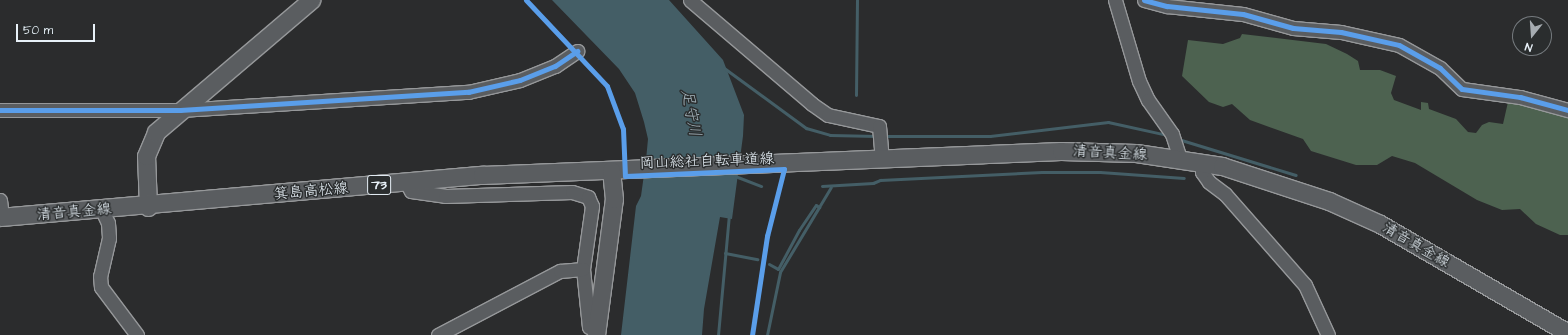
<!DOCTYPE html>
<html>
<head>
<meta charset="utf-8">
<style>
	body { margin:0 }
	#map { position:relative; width:1568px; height:335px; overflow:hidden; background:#2b2c2d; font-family:"Architects Daughter","Klee One",sans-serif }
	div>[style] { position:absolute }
	.green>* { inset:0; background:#4d6250 }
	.water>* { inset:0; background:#445e66 }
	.stream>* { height:3px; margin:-1.5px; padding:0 1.5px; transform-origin:1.5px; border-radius:1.5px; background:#445e66 }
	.roads { filter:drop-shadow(1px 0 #96989a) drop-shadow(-1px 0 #96989a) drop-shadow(0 1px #96989a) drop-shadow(0 -1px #96989a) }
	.minor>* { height:13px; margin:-6.5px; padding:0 6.5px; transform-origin:6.5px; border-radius:6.5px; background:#5a5d60 }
	.major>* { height:17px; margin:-8.5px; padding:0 8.5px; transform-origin:8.5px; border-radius:8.5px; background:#5a5d60 }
	.cycleway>* { height:5px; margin:-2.5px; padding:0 2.5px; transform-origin:2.5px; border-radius:2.5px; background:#5a9eea }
	span { translate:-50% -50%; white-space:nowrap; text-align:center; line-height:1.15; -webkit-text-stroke:3px #2a2d2e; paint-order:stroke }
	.shield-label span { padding:1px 3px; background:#2a2d2e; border:1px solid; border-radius:3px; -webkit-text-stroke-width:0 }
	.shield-label { font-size:14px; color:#e8f1f8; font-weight:700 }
	.street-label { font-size:15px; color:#e8f1f8 }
	.water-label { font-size:16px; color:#a8b8c0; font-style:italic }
	.north { position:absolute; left:1512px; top:16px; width:40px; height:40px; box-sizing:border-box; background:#2a2d2e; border:1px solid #767b7f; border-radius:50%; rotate:197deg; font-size:11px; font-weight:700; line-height:16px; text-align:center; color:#e8f1f8 }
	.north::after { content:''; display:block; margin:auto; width:14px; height:18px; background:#a6acb1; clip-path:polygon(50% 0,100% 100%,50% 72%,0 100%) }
	.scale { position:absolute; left:16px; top:24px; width:79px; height:18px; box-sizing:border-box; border:2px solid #e8f1f8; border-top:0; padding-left:5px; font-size:12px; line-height:14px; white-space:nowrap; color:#e8f1f8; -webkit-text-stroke:3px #2a2d2e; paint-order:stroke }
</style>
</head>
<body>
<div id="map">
	<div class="green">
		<i style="clip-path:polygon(1242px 34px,1326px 44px,1347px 54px,1358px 61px,1360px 70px,1380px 70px,1396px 76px,1391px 93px,1394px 100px,1421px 110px,1421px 102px,1428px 103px,1429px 109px,1456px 119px,1468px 132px,1476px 133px,1482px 125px,1489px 122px,1503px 124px,1508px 102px,1568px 116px,1568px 235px,1560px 235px,1536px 224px,1520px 209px,1502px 210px,1477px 200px,1415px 163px,1392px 156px,1377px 165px,1356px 165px,1311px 151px,1303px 139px,1250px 120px,1232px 104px,1223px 107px,1209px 102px,1182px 76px,1188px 40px,1223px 44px,1240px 38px)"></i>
	</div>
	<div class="water">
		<i style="clip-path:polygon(552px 0,669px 0,723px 60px,744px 115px,743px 136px,732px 219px,720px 217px,704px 309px,702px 335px,621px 335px,636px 206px,641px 196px,646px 160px,648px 139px,644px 122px,635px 93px,619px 69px)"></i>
	</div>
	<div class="stream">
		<i style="left:724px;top:68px;width:102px;rotate:36.2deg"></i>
		<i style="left:806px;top:128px;width:25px;rotate:16deg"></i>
		<i style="left:830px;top:135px;width:47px;rotate:1.2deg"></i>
		<i style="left:856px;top:95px;width:95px;rotate:-89.4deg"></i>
		<i style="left:883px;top:136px;width:107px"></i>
		<i style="left:990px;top:136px;width:119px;rotate:-6.8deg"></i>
		<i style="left:1108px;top:122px;width:60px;rotate:12.4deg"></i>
		<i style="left:1178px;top:139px;width:123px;rotate:17deg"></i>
		<i style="left:735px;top:176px;width:28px;rotate:21deg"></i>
		<i style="left:822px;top:186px;width:51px;rotate:-3.4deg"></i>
		<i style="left:873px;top:183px;width:8px;rotate:-23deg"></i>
		<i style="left:880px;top:180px;width:162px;rotate:-2.8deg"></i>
		<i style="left:1042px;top:172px;width:58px"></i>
		<i style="left:1100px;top:172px;width:84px;rotate:4.1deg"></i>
		<i style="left:725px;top:253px;width:33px;rotate:11deg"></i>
		<i style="left:769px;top:264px;width:10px;rotate:29deg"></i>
		<i style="left:778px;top:269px;width:44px;rotate:-61.7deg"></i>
		<i style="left:799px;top:230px;width:30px;rotate:-56deg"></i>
		<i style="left:816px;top:205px;width:4px;rotate:34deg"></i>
		<i style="left:819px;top:207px;width:23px;rotate:-59deg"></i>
		<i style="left:718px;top:335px;width:121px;rotate:-84.8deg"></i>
		<i style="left:767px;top:335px;width:64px;rotate:-78.3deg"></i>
		<i style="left:780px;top:272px;width:76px;rotate:-59deg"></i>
	</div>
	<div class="roads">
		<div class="minor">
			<i style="left:690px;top:0;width:160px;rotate:40.4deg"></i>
			<i style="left:812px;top:104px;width:19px;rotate:35deg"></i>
			<i style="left:828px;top:115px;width:52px;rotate:12.2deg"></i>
			<i style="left:879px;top:126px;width:32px;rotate:85deg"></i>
			<i style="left:1115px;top:0;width:84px;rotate:73.5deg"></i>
			<i style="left:1139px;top:81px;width:21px;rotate:65deg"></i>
			<i style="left:1148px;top:100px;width:42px;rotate:54.8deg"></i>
			<i style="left:1172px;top:134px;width:25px;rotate:72deg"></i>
			<i style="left:1144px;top:0;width:24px;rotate:15deg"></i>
			<i style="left:1167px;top:6px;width:76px;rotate:6deg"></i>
			<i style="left:1243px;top:14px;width:52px;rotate:15.6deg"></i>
			<i style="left:1293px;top:28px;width:48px;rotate:4.8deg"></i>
			<i style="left:1341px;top:32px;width:59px;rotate:12.6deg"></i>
			<i style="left:1399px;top:45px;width:47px;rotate:29.3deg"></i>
			<i style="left:1440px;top:68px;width:30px;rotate:44deg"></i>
			<i style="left:1462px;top:89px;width:59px;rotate:7.9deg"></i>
			<i style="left:1520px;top:97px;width:50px;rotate:15.2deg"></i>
			<i style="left:0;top:110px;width:180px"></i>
			<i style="left:180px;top:110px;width:289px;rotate:-3.6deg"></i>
			<i style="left:468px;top:92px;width:53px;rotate:-13deg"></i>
			<i style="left:520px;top:80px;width:38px;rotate:-22deg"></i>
			<i style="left:555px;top:66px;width:27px;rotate:-34deg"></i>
			<i style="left:1203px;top:162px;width:10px;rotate:96deg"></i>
			<i style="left:1202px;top:172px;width:12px;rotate:55deg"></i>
			<i style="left:1209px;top:182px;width:20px;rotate:37deg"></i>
			<i style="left:1225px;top:194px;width:121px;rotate:48.7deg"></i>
			<i style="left:1305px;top:285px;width:55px;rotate:65.3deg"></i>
			<i style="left:406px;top:182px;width:10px;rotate:61deg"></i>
			<i style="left:411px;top:191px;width:34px;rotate:8deg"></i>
			<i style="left:445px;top:196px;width:127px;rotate:-1.8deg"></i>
			<i style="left:572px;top:192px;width:17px;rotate:17deg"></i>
			<i style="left:588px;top:197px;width:10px;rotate:66deg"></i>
			<i style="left:592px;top:206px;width:64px;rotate:98.1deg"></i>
			<i style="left:583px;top:269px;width:58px;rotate:84.1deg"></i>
			<i style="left:589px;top:327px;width:8px;rotate:7deg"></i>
			<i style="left:0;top:200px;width:17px;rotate:83deg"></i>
			<i style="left:102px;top:210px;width:14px;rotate:65deg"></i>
			<i style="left:108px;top:223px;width:15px;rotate:86deg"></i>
			<i style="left:109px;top:238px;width:39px;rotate:103deg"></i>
			<i style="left:100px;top:276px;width:11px;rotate:85deg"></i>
			<i style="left:101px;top:287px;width:60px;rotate:53.1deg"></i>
			<i style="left:438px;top:335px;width:138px;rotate:-27.7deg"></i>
			<i style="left:560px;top:271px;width:23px;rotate:-5deg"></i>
		</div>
		<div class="major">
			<i style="left:148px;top:207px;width:51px;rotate:-92.2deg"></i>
			<i style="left:146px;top:156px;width:26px;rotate:-67deg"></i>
			<i style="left:156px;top:132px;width:204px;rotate:-40.4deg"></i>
			<i style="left:0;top:217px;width:484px;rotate:-5deg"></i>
			<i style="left:482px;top:175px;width:579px;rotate:-2.37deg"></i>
			<i style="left:1061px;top:151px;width:75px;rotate:1.5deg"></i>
			<i style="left:1136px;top:153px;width:87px;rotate:8.6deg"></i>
			<i style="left:1222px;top:166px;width:113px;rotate:18.1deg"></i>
			<i style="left:1329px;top:201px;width:56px;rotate:24.3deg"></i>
			<i style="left:1380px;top:224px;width:217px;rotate:30.1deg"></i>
			<i style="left:596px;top:335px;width:137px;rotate:-82.5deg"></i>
			<i style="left:614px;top:199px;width:29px;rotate:-96deg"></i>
		</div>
	</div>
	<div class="cycleway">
		<i style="left:526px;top:0;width:118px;rotate:46.7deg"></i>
		<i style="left:607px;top:86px;width:46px;rotate:69.6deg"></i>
		<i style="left:623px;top:129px;width:47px;rotate:87.6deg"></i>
		<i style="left:625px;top:176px;width:159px;rotate:-2.5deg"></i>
		<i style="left:784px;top:169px;width:69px;rotate:104.2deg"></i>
		<i style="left:767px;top:236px;width:100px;rotate:98.6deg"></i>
		<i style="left:1144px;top:0;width:24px;rotate:15deg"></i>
		<i style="left:1167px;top:6px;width:76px;rotate:6deg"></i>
		<i style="left:1243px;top:14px;width:52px;rotate:15.6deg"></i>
		<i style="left:1293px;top:28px;width:48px;rotate:4.8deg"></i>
		<i style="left:1341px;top:32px;width:59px;rotate:12.6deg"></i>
		<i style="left:1399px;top:45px;width:47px;rotate:29.3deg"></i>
		<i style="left:1440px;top:68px;width:30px;rotate:44deg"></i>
		<i style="left:1462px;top:89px;width:59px;rotate:7.9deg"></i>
		<i style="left:1520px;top:97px;width:50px;rotate:15.2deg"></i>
		<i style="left:0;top:110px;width:180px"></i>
		<i style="left:180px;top:110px;width:289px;rotate:-3.6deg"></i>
		<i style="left:468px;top:92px;width:53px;rotate:-13deg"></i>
		<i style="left:520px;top:80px;width:38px;rotate:-22deg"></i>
		<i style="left:555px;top:66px;width:27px;rotate:-34deg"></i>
	</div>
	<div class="shield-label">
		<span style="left:379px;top:185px">73</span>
	</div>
	<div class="street-label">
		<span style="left:1110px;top:153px;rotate:3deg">清音真金線</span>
		<span style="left:707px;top:161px;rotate:-2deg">岡山総社自転車道線</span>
		<span style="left:311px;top:191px;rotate:-5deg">箕島高松線</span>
		<span style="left:74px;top:212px;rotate:-5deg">清音真金線</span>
		<span style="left:1416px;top:245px;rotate:30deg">清音真金線</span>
	</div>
	<div class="water-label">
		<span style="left:691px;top:113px;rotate:79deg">足守川</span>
	</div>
	<div class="north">N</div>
	<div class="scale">50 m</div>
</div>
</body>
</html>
